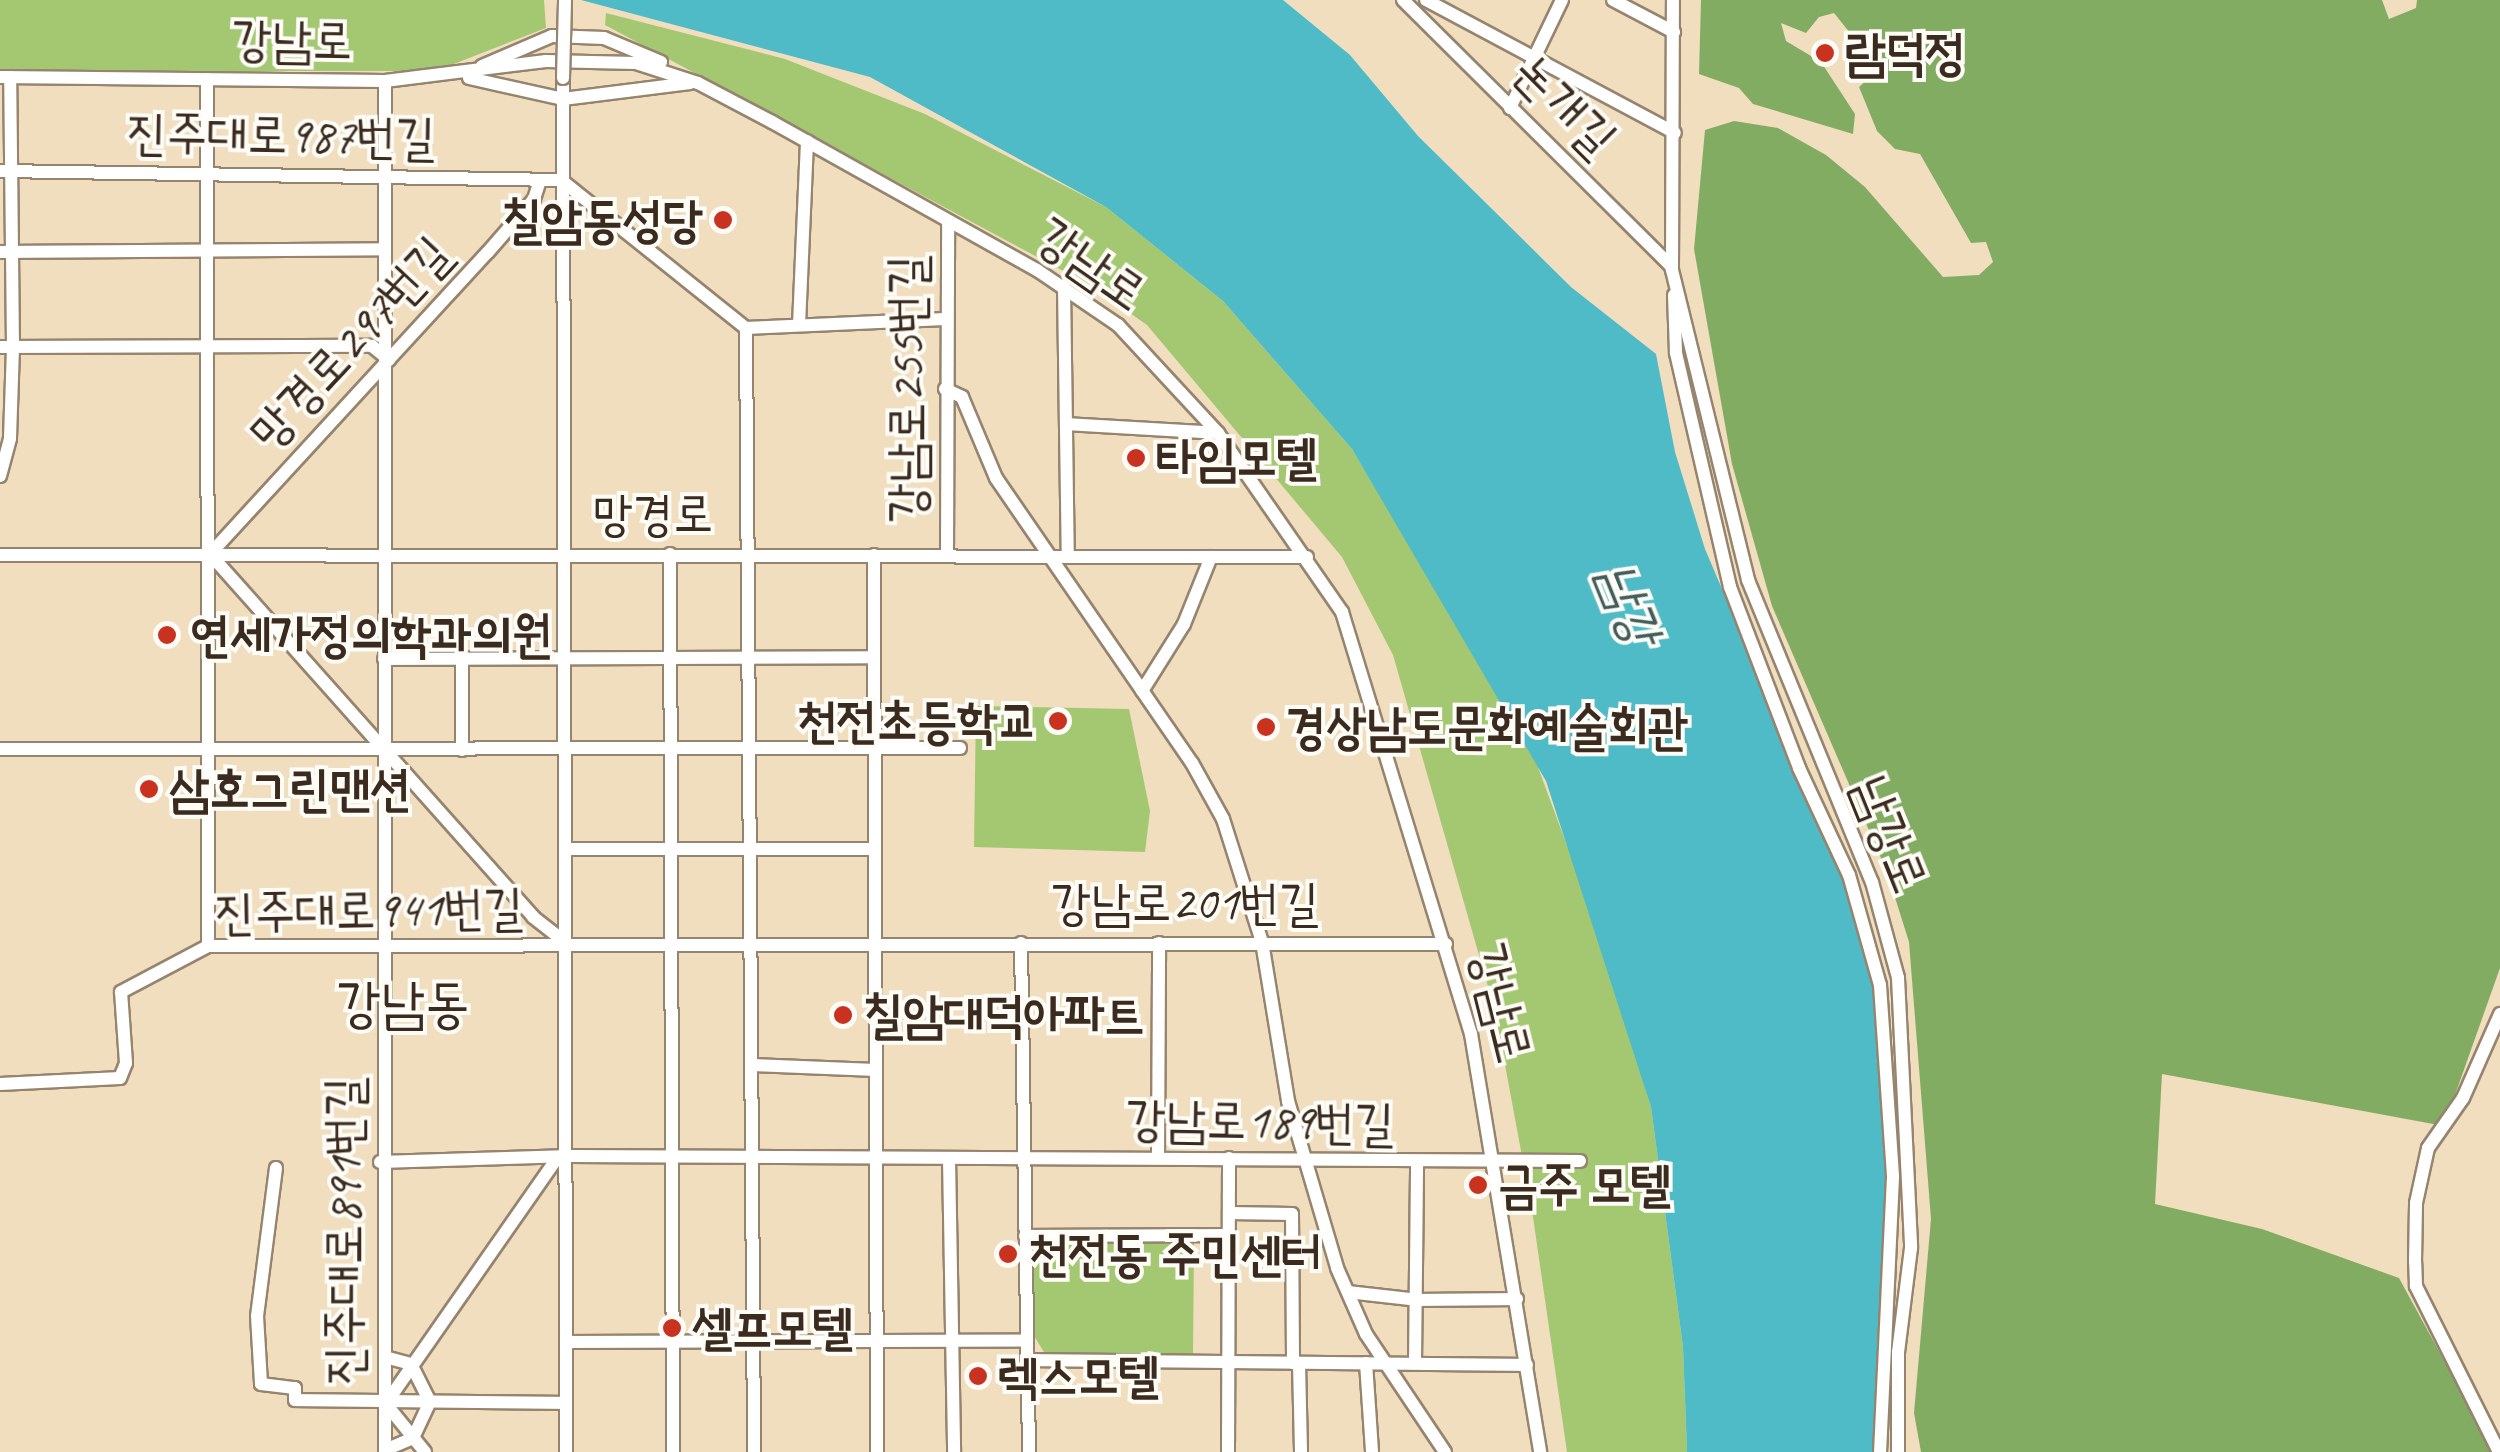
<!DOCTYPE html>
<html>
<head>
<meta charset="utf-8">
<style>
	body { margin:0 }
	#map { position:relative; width:2500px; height:1452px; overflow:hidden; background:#f1debf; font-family:Caveat,"Poor Story",sans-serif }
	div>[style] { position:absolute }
	.green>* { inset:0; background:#a4c871 }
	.forest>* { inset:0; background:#83ac63 }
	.water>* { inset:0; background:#4ebbc7 }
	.roads { filter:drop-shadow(2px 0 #96846e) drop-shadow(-2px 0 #96846e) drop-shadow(0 2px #96846e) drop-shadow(0 -2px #96846e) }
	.minor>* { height:12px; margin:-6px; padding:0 6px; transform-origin:6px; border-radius:6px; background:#fff }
	.bridges { filter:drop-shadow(2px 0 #96846e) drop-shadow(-2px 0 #96846e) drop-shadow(0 2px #96846e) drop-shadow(0 -2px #96846e) }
	.minor-bridge>* { height:12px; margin:-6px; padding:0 6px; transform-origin:6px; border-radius:6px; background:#fff }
	.dots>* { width:28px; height:28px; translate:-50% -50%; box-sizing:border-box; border:5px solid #fdfcf7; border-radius:50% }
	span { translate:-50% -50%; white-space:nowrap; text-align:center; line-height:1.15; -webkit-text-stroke:8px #fdfcf7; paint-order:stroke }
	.street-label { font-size:50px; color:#3b2a1e }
	.poi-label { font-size:50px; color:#3b2a1e; font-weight:700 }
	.left { translate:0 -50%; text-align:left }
	.right { translate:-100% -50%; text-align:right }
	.water-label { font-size:52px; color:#425d59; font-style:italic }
	.quarter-label { font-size:55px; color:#3b2a1e }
</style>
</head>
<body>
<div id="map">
	<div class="green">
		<i style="clip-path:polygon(0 0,544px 0,546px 28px,436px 71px,0 71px)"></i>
		<i style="clip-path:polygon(606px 13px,785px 59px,925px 114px,1106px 207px,1223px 301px,1352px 449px,1532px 751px,1596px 924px,1651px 1107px,1683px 1347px,1687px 1452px,1567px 1452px,1532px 1210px,1495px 1011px,1393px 655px,1342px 557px,1147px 325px,1093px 287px,605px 25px)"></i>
		<i style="clip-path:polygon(976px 706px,1129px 709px,1150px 811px,1145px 852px,974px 847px)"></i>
		<i style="clip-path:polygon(1032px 1238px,1194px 1242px,1193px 1357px,1047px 1357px,1031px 1331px)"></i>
	</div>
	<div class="forest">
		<i style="clip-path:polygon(1701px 0,2382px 0,2389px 19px,2416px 8px,2417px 0,2500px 0,2500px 968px,2444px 1126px,2162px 1074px,2155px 1204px,2262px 1229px,2399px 1278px,2494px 1452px,1921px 1452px,1914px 1413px,1931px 1219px,1909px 942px,1887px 872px,1772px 606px,1732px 464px,1694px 249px,1705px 130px,1734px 121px,1778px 128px,1826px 155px,1865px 187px,1943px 277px,1979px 275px,1993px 262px,1986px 242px,1971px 243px,1920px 154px,1895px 149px,1877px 131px,1859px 87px,1879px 69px,1834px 13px,1819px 17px,1806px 33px,1781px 23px,1786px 41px,1821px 62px,1855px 114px,1853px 134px,1753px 104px,1739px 88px,1699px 74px)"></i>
	</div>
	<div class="water">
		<i style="clip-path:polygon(581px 0,1283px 0,1350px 55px,1418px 136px,1571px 287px,1656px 354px,1675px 452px,1705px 549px,1874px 946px,1894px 1154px,1880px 1452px,1687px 1452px,1683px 1347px,1651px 1107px,1546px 781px,1352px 449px,1223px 301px,1106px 207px,870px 77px)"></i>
	</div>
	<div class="roads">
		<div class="minor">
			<i style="left:1403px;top:0;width:378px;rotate:44.8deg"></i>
			<i style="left:1671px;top:266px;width:323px;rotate:76.2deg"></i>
			<i style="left:1748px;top:580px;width:326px;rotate:67.7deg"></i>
			<i style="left:1872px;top:882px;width:99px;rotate:74.8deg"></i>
			<i style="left:1898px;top:978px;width:270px;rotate:87.2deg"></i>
			<i style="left:1911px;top:1248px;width:105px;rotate:97.1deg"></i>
			<i style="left:1898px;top:1352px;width:100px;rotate:90deg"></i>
			<i style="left:1426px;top:0;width:282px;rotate:28.1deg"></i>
			<i style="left:1613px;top:0;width:69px;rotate:27.7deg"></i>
			<i style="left:482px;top:66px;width:76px;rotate:-23.2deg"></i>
			<i style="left:552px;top:36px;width:52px;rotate:2.2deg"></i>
			<i style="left:604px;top:38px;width:62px;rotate:22.8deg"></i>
			<i style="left:0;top:77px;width:385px;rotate:0.6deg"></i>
			<i style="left:385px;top:81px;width:162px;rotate:-7.1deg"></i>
			<i style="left:546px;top:61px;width:90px;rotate:1.3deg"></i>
			<i style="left:636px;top:63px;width:65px;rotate:17.9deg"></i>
			<i style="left:698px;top:83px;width:84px;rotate:27.8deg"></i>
			<i style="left:772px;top:122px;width:304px;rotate:29.2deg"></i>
			<i style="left:1037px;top:270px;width:98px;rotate:34.2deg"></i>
			<i style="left:1118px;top:325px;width:147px;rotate:47.2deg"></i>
			<i style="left:1218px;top:433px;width:218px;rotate:55.3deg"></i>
			<i style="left:1342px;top:612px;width:441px;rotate:73deg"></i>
			<i style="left:1471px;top:1034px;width:424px;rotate:80.6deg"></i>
			<i style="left:469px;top:78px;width:96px;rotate:12.6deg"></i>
			<i style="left:563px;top:99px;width:128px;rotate:-7.2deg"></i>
			<i style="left:563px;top:78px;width:1374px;rotate:89.87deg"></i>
			<i style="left:207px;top:79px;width:867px;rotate:89.93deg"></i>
			<i style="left:1510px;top:108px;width:120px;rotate:-64.3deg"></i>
			<i style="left:0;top:171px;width:561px;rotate:0.92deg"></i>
			<i style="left:561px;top:180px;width:237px;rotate:38.7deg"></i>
			<i style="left:746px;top:328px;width:199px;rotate:-2.6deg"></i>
			<i style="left:0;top:252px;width:385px;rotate:-0.4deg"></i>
			<i style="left:1672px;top:270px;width:270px;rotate:-89.8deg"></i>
			<i style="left:1064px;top:286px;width:270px;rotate:89.2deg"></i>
			<i style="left:1674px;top:295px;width:58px;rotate:88deg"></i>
			<i style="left:1676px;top:353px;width:240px;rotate:77deg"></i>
			<i style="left:1730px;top:587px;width:194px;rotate:69.1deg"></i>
			<i style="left:1799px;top:768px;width:118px;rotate:65deg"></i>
			<i style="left:1849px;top:875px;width:114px;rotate:74.3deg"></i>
			<i style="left:1880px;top:985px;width:192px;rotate:86.1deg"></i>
			<i style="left:1893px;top:1177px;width:275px;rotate:92.7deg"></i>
			<i style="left:799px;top:325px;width:184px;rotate:-87.5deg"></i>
			<i style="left:746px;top:328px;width:1124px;rotate:89.59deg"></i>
			<i style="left:0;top:347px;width:372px;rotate:-0.2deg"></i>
			<i style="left:372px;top:346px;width:22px;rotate:39deg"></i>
			<i style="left:945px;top:389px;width:19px;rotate:25deg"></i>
			<i style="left:962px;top:397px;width:88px;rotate:67.2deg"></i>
			<i style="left:996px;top:478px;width:346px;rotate:55.5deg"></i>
			<i style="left:1192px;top:763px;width:64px;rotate:61deg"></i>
			<i style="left:1223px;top:819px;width:129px;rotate:72.4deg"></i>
			<i style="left:1262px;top:942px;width:161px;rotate:80.7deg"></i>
			<i style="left:1288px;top:1101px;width:174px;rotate:73.6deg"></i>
			<i style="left:1337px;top:1268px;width:72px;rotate:66.3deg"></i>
			<i style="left:1366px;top:1334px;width:142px;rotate:56.2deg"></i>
			<i style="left:1067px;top:424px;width:151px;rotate:3.4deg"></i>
			<i style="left:0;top:476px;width:39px;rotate:-75deg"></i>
			<i style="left:10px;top:438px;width:91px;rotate:-88.1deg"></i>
			<i style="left:13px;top:347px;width:270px;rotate:-90.6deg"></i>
			<i style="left:210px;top:554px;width:486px;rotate:48.3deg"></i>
			<i style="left:533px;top:917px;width:46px;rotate:37.9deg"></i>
			<i style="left:210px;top:554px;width:410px;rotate:-47.4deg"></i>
			<i style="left:488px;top:252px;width:70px;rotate:-49deg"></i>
			<i style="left:534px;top:199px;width:20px;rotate:-72deg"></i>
			<i style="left:670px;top:554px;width:898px;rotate:89.81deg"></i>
			<i style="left:0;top:555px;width:1307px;rotate:0.09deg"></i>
			<i style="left:874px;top:555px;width:897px;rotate:89.81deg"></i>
			<i style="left:947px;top:556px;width:334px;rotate:-89.8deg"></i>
			<i style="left:384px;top:659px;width:490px;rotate:-0.2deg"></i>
			<i style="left:462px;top:659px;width:91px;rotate:90deg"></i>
			<i style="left:1142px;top:691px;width:79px;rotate:-57.9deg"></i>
			<i style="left:1184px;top:624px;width:72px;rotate:-68.1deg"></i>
			<i style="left:0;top:749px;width:960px;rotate:-0.06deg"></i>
			<i style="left:568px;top:849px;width:307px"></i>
			<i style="left:1021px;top:943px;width:509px;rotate:89.1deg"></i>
			<i style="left:752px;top:1065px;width:124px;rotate:2.3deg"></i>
			<i style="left:0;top:1084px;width:120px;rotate:-2.9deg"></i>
			<i style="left:120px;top:1078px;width:16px;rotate:-68deg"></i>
			<i style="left:126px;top:1063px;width:71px;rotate:-94deg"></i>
			<i style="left:121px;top:992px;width:98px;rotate:-27.9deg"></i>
			<i style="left:208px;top:946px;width:1238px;rotate:-0.09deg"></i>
			<i style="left:949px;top:1158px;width:294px;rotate:89deg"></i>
			<i style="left:1158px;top:1158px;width:215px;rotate:-89.7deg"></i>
			<i style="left:380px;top:1162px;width:190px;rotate:-1.8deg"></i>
			<i style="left:570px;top:1156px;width:1010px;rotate:0.28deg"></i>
			<i style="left:276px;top:1168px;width:149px;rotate:97.3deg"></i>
			<i style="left:257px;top:1316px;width:68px;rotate:86.6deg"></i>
			<i style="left:261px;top:1384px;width:34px;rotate:7deg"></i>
			<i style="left:295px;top:1388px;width:12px;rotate:90deg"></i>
			<i style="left:295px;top:1400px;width:271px;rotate:0.6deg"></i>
			<i style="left:1229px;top:1213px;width:63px;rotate:0.9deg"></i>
			<i style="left:1292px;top:1214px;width:149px;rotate:89.6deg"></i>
			<i style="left:1025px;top:1236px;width:204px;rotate:-0.3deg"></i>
			<i style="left:1348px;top:1292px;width:71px;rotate:6.4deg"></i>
			<i style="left:1419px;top:1300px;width:98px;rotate:-0.6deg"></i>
			<i style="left:568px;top:1342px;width:459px;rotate:-0.2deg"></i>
			<i style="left:1027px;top:1360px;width:500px;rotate:0.57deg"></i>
			<i style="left:1299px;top:1363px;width:89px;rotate:88.7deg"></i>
			<i style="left:1366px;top:1363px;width:89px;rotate:86.1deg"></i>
			<i style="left:1415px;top:1363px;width:198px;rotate:-89.4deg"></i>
			<i style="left:387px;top:1402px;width:297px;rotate:-55.1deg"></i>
			<i style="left:386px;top:1404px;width:62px;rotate:50.9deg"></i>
			<i style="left:385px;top:1450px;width:30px;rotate:-23deg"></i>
			<i style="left:413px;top:1438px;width:40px;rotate:-65deg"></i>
			<i style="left:430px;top:1402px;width:42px;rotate:-116.6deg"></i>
			<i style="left:411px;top:1364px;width:27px;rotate:-165deg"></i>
			<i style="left:385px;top:1452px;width:1371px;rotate:-90deg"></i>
			<i style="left:1228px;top:1452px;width:294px;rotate:-89.8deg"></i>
			<i style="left:2499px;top:1452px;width:186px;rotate:-116.6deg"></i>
			<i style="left:2416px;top:1286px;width:24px;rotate:-92deg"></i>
			<i style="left:2415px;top:1262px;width:59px;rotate:-89deg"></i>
			<i style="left:2416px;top:1203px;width:56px;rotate:-77.7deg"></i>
			<i style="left:2428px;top:1148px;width:61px;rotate:-55deg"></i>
			<i style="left:2463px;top:1098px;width:92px;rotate:-66.2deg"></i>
		</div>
	</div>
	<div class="bridges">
		<div class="minor-bridge">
			<i style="left:563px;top:78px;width:78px;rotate:-88.5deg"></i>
		</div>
	</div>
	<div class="dots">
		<i style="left:1825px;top:53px;background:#c8321e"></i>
		<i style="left:723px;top:220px;background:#c8321e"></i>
		<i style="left:1136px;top:458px;background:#c8321e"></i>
		<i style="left:167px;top:635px;background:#c8321e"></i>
		<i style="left:1058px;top:721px;background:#c8321e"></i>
		<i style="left:1266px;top:727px;background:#c8321e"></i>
		<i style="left:149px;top:789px;background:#c8321e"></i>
		<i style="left:843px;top:1015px;background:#c8321e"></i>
		<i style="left:1478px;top:1185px;background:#c8321e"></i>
		<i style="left:1008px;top:1254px;background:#c8321e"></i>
		<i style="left:672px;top:1328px;background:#c8321e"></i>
		<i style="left:978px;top:1376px;background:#c8321e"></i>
	</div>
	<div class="street-label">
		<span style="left:292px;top:40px;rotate:1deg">강남로</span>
		<span style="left:1565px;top:105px;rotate:45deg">논개길</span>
		<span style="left:281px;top:135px;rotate:1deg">진주대로987번길</span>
		<span style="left:1091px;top:264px;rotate:35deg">강남로</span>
		<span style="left:350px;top:343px;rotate:-47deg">망경로297번길</span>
		<span style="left:907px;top:389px;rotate:-90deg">강남로255번길</span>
		<span style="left:653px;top:514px">망경로</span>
		<span style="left:1890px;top:834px;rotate:68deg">남강로</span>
		<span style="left:1185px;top:903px">강남로201번길</span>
		<span style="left:369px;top:910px;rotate:-1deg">진주대로941번길</span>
		<span style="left:1501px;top:1003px;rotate:76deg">강남로</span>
		<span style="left:1260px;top:1121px;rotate:1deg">강남로189번길</span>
		<span style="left:344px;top:1231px;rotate:-90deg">진주대로891번길</span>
	</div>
	<div class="poi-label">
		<span class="left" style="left:1845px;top:53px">람덕정</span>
		<span class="right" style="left:703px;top:220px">칠암동성당</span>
		<span class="left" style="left:1156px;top:458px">타임모텔</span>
		<span class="left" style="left:190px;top:635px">연세가정의학과의원</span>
		<span class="right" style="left:1038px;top:721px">천전초등학교</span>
		<span class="left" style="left:1286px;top:727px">경상남도문화예술회관</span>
		<span class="left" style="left:169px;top:789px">삼호그린맨션</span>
		<span class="left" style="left:863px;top:1015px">칠암대덕아파트</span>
		<span class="left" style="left:1498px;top:1185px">금주 모텔</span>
		<span class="left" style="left:1028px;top:1254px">천전동 주민센터</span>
		<span class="left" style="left:692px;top:1328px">셀프모텔</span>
		<span class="left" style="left:998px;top:1376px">렉스모텔</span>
	</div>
	<div class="water-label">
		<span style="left:1629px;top:604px;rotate:68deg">남강</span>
	</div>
	<div class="quarter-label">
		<span style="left:403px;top:1004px">강남동</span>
	</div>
</div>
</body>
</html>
